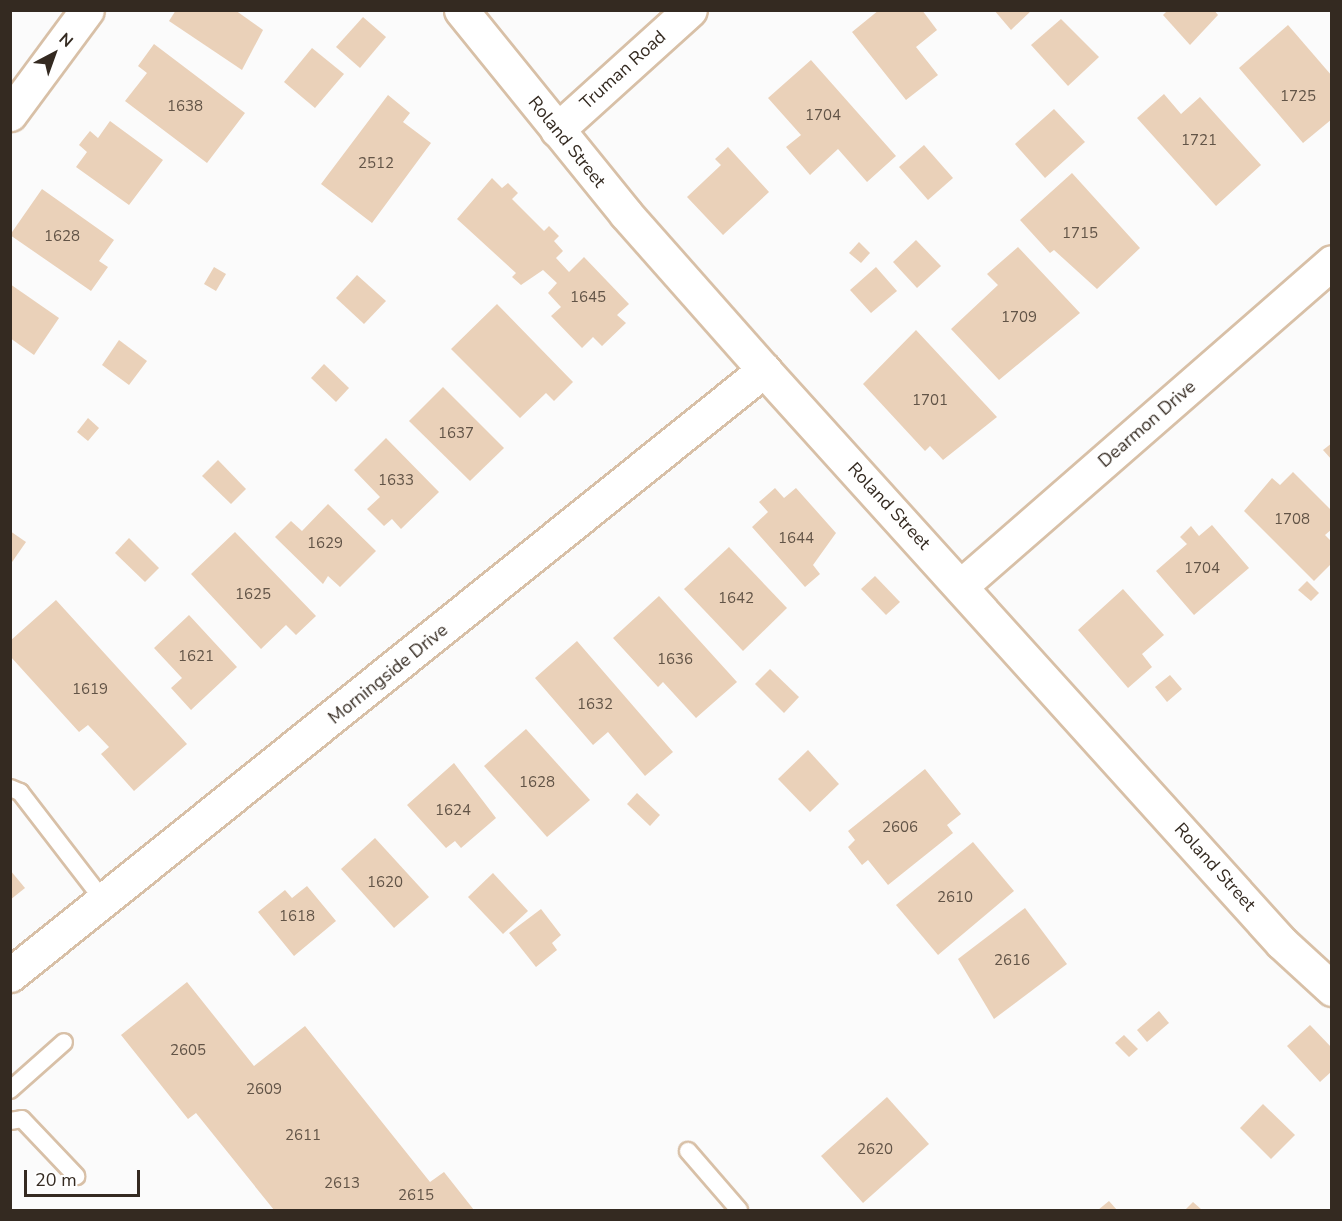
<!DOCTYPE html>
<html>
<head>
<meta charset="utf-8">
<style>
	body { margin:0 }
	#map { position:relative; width:1342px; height:1221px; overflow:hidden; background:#fbfbfb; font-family:"Nunito Sans",sans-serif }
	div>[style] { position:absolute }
	.building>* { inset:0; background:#ead1b9 }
	.roads { filter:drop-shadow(2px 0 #d8c0a7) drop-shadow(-2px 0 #d8c0a7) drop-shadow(0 2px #d8c0a7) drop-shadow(0 -2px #d8c0a7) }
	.service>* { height:16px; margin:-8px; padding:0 8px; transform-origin:8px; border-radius:8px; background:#fff }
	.minor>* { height:33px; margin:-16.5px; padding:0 16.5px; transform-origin:16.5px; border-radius:16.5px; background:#fff }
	span { translate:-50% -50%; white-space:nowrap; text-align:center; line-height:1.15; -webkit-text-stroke:5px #fff; paint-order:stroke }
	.number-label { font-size:15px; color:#625447 }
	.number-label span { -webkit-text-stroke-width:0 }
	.street-label { font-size:18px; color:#342a21 }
	.frame { position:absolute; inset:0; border:12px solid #342a21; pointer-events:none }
	.north { position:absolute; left:24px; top:24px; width:60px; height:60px; -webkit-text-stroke:4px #fff; paint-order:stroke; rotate:41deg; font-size:16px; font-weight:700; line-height:24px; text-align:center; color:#342a21 }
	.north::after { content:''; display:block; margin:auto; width:21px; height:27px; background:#342a21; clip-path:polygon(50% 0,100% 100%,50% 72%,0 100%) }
	.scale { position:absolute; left:24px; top:1170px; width:116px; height:27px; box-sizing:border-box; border:3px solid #342a21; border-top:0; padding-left:8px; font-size:18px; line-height:21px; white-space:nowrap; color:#342a21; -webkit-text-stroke:4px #fff; paint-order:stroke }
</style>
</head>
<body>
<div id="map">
	<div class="building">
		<i style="clip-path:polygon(176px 10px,235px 10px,263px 30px,242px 70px,169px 21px)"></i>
		<i style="clip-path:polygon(879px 10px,922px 10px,937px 30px,916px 47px,938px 75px,906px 100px,852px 32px)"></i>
		<i style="clip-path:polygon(994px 10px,1032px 10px,1011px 30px)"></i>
		<i style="clip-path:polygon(1168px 10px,1214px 10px,1218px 15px,1190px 45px,1163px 15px)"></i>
		<i style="clip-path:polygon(363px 17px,386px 37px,360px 68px,336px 47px)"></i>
		<i style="clip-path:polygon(1061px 19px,1099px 57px,1068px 86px,1031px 45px)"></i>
		<i style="clip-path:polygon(1288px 25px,1332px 76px,1332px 119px,1303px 143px,1239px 68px)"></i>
		<i style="clip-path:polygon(154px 44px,245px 113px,207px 163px,125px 101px,147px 73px,138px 66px)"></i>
		<i style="clip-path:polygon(312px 48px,344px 74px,315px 108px,284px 82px)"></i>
		<i style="clip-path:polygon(811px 60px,896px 156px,867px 182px,838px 149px,810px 175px,786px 147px,801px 135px,768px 98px)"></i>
		<i style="clip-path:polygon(1164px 94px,1181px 114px,1200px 97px,1261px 165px,1216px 206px,1137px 118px)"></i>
		<i style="clip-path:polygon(388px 95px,410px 113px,403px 122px,431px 143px,372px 223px,321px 184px)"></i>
		<i style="clip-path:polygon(1054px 109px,1085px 142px,1045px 178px,1015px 144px)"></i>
		<i style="clip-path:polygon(110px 121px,163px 160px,129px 205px,76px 167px,87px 152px,79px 145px,82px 141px,90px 131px,98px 138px)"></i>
		<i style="clip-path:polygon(924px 145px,953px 178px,928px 200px,899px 167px)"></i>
		<i style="clip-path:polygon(728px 147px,769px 192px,723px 235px,687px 197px,721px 165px,715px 159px)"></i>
		<i style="clip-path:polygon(1072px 173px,1140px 248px,1097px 289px,1054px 250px,1050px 253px,1020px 220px)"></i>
		<i style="clip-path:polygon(492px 178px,502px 188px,508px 183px,518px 193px,512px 199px,544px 231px,549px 226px,559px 236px,554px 241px,563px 251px,556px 258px,569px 272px,584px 257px,629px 304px,617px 315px,626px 323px,602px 346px,593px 337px,582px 348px,551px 316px,561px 307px,548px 293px,557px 283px,543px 270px,521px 285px,512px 277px,516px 273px,457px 219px)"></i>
		<i style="clip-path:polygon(42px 189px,114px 240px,99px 261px,108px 267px,91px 291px,10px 235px)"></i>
		<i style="clip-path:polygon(916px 240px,941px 266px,917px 288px,893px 262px)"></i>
		<i style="clip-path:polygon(859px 242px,870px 253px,861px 263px,849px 253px)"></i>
		<i style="clip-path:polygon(1018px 247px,1080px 313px,999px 380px,951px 329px,998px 285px,987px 274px)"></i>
		<i style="clip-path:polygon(214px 267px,226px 274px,216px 291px,204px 284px)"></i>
		<i style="clip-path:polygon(876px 267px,897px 291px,871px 313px,850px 290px)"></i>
		<i style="clip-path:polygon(357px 275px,386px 301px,364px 324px,336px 298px)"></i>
		<i style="clip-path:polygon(10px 284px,59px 318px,34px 355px,10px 338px)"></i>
		<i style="clip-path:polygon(497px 304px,573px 382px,554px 401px,546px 393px,520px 418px,451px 349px)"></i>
		<i style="clip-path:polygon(916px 330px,997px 417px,943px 460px,930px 446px,925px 451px,863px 384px)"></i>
		<i style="clip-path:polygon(119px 340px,147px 361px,129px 385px,102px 365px)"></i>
		<i style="clip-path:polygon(324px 364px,349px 388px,336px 402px,311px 378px)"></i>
		<i style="clip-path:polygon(443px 387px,504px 448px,470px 481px,409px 421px)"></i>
		<i style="clip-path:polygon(88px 418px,99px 428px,88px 441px,77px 432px)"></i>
		<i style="clip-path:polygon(386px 438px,439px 492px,401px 529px,392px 519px,384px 526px,367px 509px,380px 497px,354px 470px)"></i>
		<i style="clip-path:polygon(1332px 443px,1332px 460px,1323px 450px)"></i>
		<i style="clip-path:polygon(218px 460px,246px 489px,231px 504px,202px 476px)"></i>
		<i style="clip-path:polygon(1293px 472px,1332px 511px,1332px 529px,1325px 535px,1332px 542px,1332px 563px,1314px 581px,1244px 511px,1272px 478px,1280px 485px)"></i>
		<i style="clip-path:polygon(775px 488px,784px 498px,796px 488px,836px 533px,813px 565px,820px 574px,805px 587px,752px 527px,768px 512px,759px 502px)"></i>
		<i style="clip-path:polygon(328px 504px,376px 551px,340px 587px,328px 576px,323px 584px,275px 537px,291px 521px,302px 531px)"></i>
		<i style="clip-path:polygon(1212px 525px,1249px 568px,1194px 615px,1156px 571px,1187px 544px,1180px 537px,1191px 526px,1199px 536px)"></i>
		<i style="clip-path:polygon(10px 531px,26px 542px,10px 565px)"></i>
		<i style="clip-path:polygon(235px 532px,316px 616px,296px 635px,286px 625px,261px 649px,191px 574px)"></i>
		<i style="clip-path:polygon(129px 538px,159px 568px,145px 582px,115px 553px)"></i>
		<i style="clip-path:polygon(729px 547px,787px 608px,743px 651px,684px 589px)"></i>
		<i style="clip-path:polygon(875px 576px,900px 602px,886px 615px,861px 589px)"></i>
		<i style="clip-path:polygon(1307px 581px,1319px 593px,1311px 601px,1298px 590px)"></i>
		<i style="clip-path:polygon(1123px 589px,1164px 635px,1142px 654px,1152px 667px,1128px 688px,1078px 630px)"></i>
		<i style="clip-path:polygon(659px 596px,737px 682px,696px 718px,663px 682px,658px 687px,613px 638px)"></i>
		<i style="clip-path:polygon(56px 600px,187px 744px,134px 791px,101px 754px,109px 747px,88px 725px,79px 732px,10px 656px,10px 641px)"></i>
		<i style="clip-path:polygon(189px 615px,237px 667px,191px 710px,171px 688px,182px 678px,154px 648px)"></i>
		<i style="clip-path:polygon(577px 641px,673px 752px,645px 776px,608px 732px,593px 745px,535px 678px)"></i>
		<i style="clip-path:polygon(770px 669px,799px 697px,784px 713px,755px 684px)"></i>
		<i style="clip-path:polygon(1170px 675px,1182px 689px,1167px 702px,1155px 687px)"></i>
		<i style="clip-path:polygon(526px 729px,590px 800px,547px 837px,484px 766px)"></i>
		<i style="clip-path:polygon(808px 750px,839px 784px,810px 812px,778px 779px)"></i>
		<i style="clip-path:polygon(454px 763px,496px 818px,461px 848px,455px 841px,446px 848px,407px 805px)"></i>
		<i style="clip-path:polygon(925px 769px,961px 814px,947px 825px,953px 833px,888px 885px,868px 860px,862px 865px,848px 847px,855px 840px,848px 831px)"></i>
		<i style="clip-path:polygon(637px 793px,660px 815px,650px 826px,627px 804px)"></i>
		<i style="clip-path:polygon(375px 838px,429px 897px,394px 928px,341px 869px)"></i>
		<i style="clip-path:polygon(973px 842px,1014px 891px,938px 955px,896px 905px)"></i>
		<i style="clip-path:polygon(10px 870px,25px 888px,10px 900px)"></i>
		<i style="clip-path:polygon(493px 873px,528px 911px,503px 934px,468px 897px)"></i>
		<i style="clip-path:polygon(307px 886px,336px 921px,294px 956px,258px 912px,285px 890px,292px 898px)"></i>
		<i style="clip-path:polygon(1025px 908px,1067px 964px,994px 1019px,958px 959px)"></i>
		<i style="clip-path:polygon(541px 909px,561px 935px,552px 943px,557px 950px,536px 967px,509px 933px)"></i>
		<i style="clip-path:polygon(187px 982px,254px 1066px,305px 1026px,430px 1182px,444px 1172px,474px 1210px,274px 1210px,196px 1113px,188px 1119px,121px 1035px)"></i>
		<i style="clip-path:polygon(1159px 1011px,1169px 1023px,1147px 1042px,1137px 1030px)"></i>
		<i style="clip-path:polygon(1310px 1025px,1332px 1048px,1332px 1071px,1320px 1082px,1287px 1046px)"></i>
		<i style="clip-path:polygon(1124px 1035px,1138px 1049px,1129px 1057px,1115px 1043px)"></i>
		<i style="clip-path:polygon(887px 1097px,929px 1144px,863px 1203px,821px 1156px)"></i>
		<i style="clip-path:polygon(1263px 1104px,1295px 1135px,1271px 1159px,1240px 1128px)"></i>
		<i style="clip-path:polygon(1109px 1201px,1117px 1210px,1098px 1210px)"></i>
		<i style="clip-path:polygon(1193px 1202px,1202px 1210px,1185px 1210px)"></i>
	</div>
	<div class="roads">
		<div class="service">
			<i style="left:10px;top:788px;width:11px;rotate:22deg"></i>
			<i style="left:20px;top:792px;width:138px;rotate:52.4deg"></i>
			<i style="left:10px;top:1090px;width:72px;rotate:-41.6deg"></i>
			<i style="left:10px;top:1121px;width:12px;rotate:-9deg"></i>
			<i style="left:22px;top:1119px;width:79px;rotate:46.5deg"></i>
			<i style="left:688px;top:1151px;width:78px;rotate:49.2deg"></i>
		</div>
		<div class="minor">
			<i style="left:461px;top:10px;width:262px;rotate:51deg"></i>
			<i style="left:626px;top:214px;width:208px;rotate:48.5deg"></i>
			<i style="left:764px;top:370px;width:772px;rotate:47.89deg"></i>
			<i style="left:1282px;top:943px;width:68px;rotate:42.6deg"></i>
			<i style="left:10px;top:114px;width:129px;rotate:-53.5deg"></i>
			<i style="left:557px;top:130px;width:179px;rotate:-42.1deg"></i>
			<i style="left:962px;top:585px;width:491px;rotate:-41.1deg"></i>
			<i style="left:10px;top:975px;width:967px;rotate:-38.74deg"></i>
		</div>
	</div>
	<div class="number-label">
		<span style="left:1298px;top:97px">1725</span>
		<span style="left:185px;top:107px">1638</span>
		<span style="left:823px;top:116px">1704</span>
		<span style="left:1199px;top:141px">1721</span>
		<span style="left:376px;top:164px">2512</span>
		<span style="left:1080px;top:234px">1715</span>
		<span style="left:62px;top:237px">1628</span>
		<span style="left:588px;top:298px">1645</span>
		<span style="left:1019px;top:318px">1709</span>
		<span style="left:930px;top:401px">1701</span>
		<span style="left:456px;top:434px">1637</span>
		<span style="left:396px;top:481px">1633</span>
		<span style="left:1292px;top:520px">1708</span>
		<span style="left:796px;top:539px">1644</span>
		<span style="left:325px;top:544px">1629</span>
		<span style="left:1202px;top:569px">1704</span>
		<span style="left:253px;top:595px">1625</span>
		<span style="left:736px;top:599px">1642</span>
		<span style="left:196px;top:657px">1621</span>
		<span style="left:675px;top:660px">1636</span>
		<span style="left:90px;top:690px">1619</span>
		<span style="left:595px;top:705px">1632</span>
		<span style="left:537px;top:783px">1628</span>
		<span style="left:453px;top:811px">1624</span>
		<span style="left:900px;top:828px">2606</span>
		<span style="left:385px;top:883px">1620</span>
		<span style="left:955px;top:898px">2610</span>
		<span style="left:297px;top:917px">1618</span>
		<span style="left:1012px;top:961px">2616</span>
		<span style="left:188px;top:1051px">2605</span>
		<span style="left:264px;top:1090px">2609</span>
		<span style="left:303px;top:1136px">2611</span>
		<span style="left:875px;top:1150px">2620</span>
		<span style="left:342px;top:1184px">2613</span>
		<span style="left:416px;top:1196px">2615</span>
	</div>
	<div class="street-label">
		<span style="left:623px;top:70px;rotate:-42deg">Truman Road</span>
		<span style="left:567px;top:142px;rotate:51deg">Roland Street</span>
		<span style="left:1147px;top:424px;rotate:-41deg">Dearmon Drive</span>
		<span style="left:889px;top:506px;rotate:47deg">Roland Street</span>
		<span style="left:388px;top:674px;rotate:-39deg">Morningside Drive</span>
		<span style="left:1215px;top:867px;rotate:48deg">Roland Street</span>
	</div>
	<div class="frame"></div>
	<div class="north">N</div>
	<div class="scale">20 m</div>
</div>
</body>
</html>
